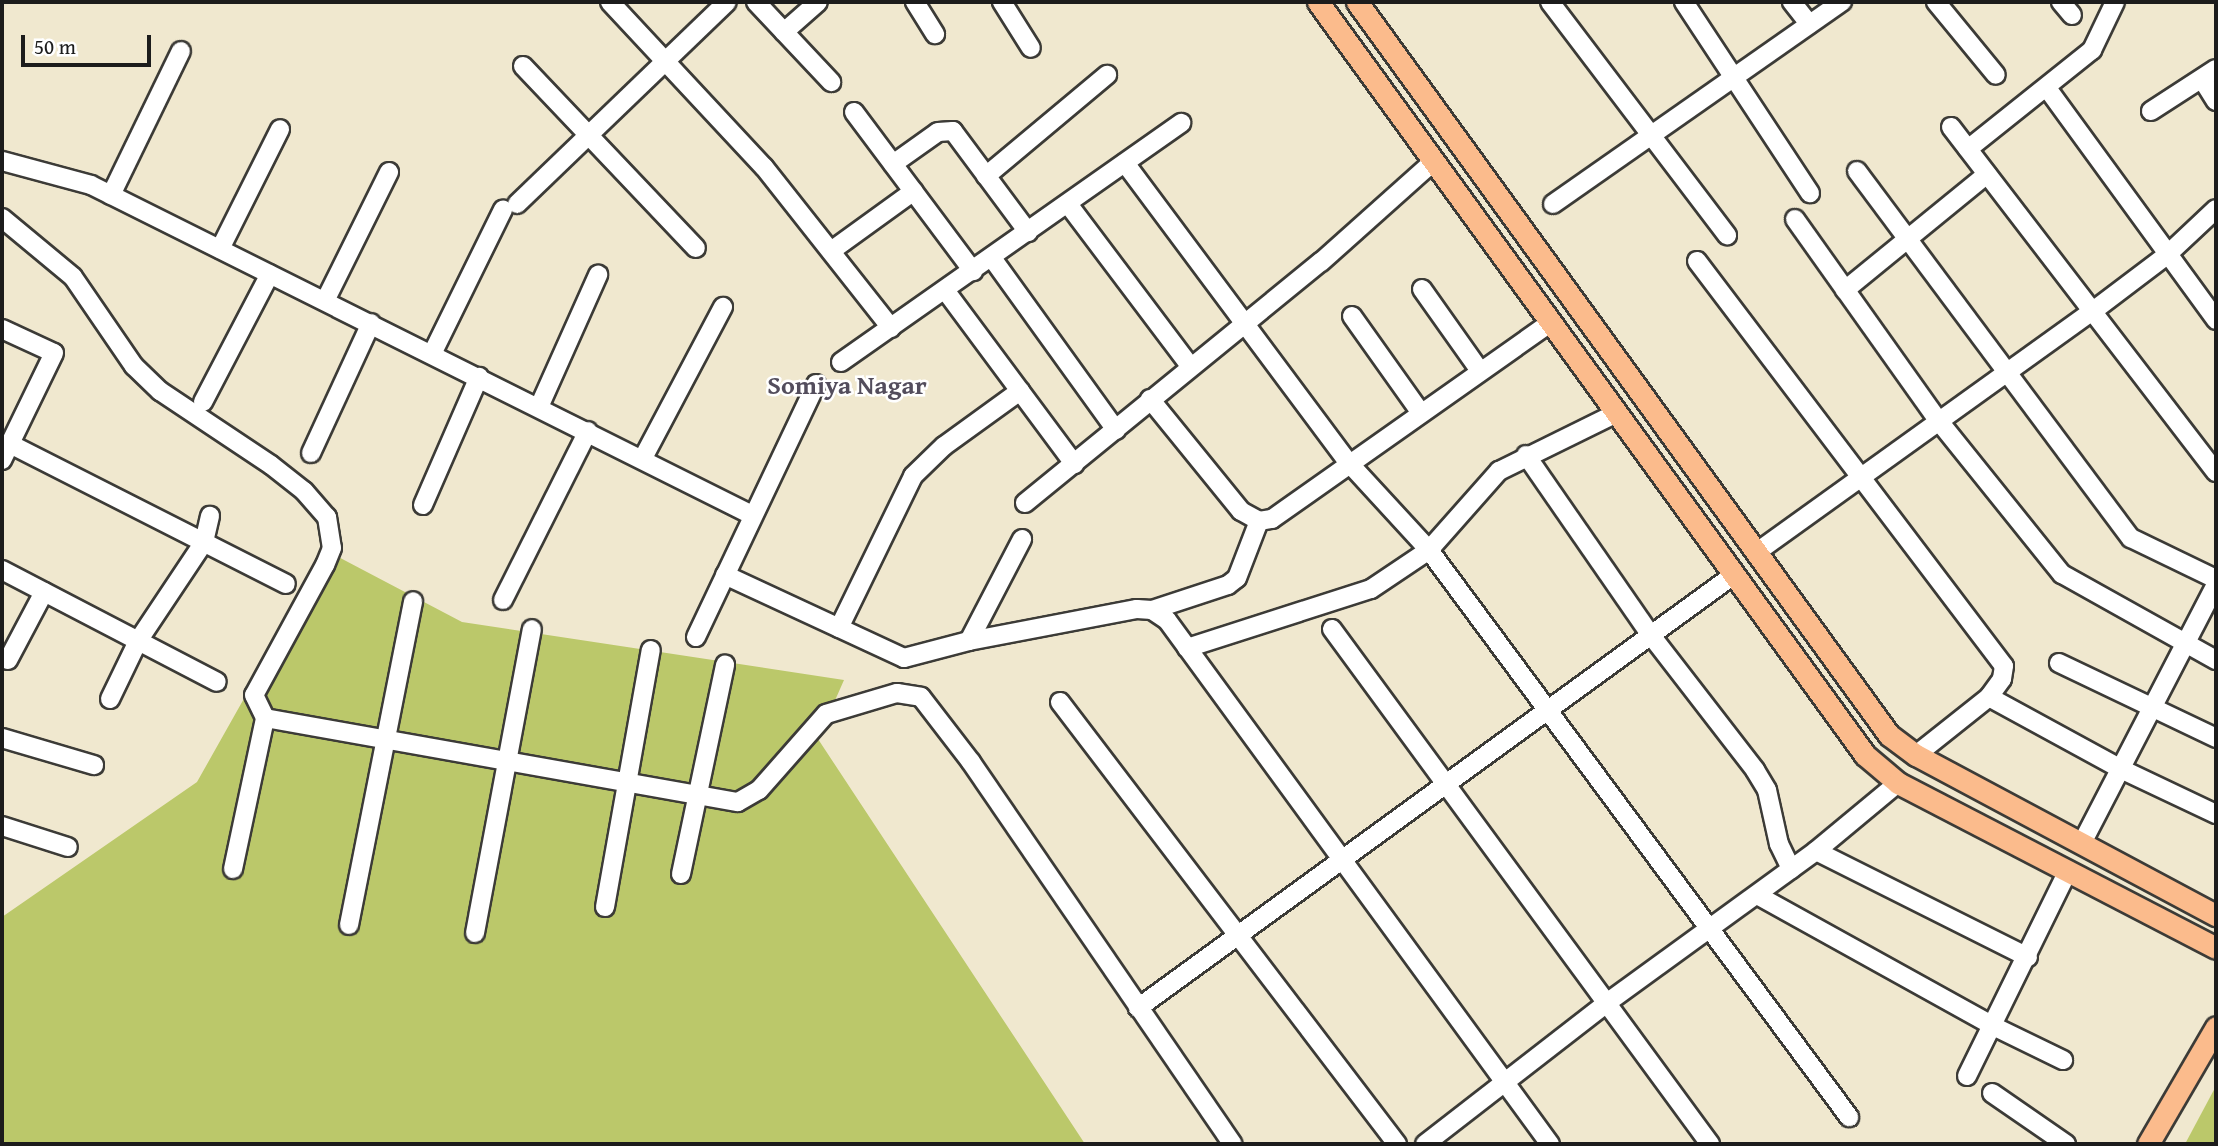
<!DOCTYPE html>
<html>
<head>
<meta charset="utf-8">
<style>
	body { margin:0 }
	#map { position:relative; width:2218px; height:1146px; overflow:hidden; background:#f0e8cf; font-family:"Gentium Book Plus",serif }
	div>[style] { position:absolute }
	.green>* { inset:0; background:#bbc86a }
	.roads { filter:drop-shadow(2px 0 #3c3b37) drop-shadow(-2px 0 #3c3b37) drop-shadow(0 2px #3c3b37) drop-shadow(0 -2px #3c3b37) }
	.minor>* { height:18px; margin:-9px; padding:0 9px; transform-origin:9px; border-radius:9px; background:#fff }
	.major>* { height:21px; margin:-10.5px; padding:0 10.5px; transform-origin:10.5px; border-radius:10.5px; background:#fbbb8c }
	span { translate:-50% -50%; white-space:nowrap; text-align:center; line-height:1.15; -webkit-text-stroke:5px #fff; paint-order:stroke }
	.neighbourhood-label { font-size:26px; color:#534d5c; font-weight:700 }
	.frame { position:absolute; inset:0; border:4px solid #1c1c1c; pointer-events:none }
	.scale { position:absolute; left:21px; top:35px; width:130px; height:32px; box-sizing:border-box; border:4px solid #1c1c1c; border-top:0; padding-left:9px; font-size:21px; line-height:24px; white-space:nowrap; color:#1c1c1c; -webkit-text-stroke:5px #fff; paint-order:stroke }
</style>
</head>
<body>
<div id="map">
	<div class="green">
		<i style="clip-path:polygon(327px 551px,462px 622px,844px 680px,818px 739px,1085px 1144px,2px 1144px,2px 917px,197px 782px)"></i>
		<i style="clip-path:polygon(2216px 1086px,2216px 1144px,2185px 1144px)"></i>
	</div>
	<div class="roads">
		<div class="minor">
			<i style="left:610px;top:2px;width:226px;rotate:47deg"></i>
			<i style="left:764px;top:167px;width:205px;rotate:51.7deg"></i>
			<i style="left:756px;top:2px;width:110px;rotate:46.8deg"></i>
			<i style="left:915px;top:2px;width:38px;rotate:58deg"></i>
			<i style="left:1002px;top:2px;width:54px;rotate:57.8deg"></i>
			<i style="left:1550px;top:2px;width:293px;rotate:52.8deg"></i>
			<i style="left:1684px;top:2px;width:229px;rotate:56.6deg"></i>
			<i style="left:1792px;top:2px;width:28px;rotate:52deg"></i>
			<i style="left:1936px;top:2px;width:94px;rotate:50.6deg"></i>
			<i style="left:2061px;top:2px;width:17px;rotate:50deg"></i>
			<i style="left:784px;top:32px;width:45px;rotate:-41.4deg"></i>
			<i style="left:523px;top:66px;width:251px;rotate:46.5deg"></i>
			<i style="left:2202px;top:79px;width:26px;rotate:58deg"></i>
			<i style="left:2047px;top:88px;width:287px;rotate:53.9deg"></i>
			<i style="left:2151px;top:111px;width:77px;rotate:-32.9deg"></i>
			<i style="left:854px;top:112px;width:199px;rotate:53.2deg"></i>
			<i style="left:1951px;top:127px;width:435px;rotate:52.5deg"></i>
			<i style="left:1968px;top:149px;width:159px;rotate:-38.6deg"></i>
			<i style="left:2092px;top:50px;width:53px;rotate:-64.4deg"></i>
			<i style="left:2px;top:161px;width:92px;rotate:15.1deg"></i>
			<i style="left:91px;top:185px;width:739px;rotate:26.53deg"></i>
			<i style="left:1125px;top:163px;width:374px;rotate:53.3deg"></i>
			<i style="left:1349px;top:463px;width:118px;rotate:47.4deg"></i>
			<i style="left:1429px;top:550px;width:706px;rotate:53.47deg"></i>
			<i style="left:893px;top:164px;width:55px;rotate:-35.4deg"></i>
			<i style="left:938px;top:132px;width:15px;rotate:-4deg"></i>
			<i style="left:953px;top:131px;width:126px;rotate:53.4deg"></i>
			<i style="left:1857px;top:171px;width:458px;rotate:53.3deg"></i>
			<i style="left:2131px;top:538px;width:94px;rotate:25.8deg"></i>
			<i style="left:986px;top:176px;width:158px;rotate:-39.9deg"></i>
			<i style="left:111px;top:195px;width:160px;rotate:-64.1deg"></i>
			<i style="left:517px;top:204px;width:291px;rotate:-43.9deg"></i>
			<i style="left:1068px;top:204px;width:203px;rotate:53deg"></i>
			<i style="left:1553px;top:204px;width:353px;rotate:-35deg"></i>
			<i style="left:2px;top:218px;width:92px;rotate:39.7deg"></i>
			<i style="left:73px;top:277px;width:108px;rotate:55.6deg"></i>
			<i style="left:134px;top:366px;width:36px;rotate:44deg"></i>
			<i style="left:160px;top:391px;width:133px;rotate:33.7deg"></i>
			<i style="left:271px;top:465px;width:42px;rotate:38.2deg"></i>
			<i style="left:304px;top:491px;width:35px;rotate:49deg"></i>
			<i style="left:327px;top:517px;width:31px;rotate:81deg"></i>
			<i style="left:332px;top:548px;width:18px;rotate:112deg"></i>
			<i style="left:325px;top:565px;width:148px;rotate:118.6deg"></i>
			<i style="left:254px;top:695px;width:25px;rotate:64deg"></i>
			<i style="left:265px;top:718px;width:480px;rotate:10.1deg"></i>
			<i style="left:738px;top:802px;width:24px;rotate:-30deg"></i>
			<i style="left:759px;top:790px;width:101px;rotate:-48.6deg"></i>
			<i style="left:826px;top:714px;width:74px;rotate:-16.5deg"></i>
			<i style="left:897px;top:693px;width:24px;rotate:9deg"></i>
			<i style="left:921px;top:697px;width:82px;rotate:52.4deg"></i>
			<i style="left:971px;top:762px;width:463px;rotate:55.6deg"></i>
			<i style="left:1795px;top:219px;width:247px;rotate:54.6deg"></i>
			<i style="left:1938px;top:420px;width:198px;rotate:51.2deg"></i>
			<i style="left:2062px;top:574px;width:176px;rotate:29.2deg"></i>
			<i style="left:220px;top:249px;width:134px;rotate:-63.4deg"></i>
			<i style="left:831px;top:251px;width:102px;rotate:-35.9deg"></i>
			<i style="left:992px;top:258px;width:212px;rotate:54.2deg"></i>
			<i style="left:1697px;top:261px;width:508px;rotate:52.84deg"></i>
			<i style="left:2004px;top:666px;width:13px;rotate:99deg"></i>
			<i style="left:2002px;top:679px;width:22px;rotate:126deg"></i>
			<i style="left:1989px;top:697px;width:93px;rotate:141.5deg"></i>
			<i style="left:1422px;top:289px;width:100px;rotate:54.7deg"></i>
			<i style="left:945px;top:290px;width:217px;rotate:53.4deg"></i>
			<i style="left:1845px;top:290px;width:183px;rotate:-39.2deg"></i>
			<i style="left:325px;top:301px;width:144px;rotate:-63.6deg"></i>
			<i style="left:1352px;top:316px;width:119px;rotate:54.6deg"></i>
			<i style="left:2px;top:329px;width:57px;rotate:24.8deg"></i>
			<i style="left:54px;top:353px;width:119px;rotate:115.9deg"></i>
			<i style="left:432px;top:354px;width:161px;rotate:-63.8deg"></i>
			<i style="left:841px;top:362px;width:416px;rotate:-35.1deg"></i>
			<i style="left:1150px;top:399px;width:144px;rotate:50.9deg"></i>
			<i style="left:1241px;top:511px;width:21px;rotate:29deg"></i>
			<i style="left:1259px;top:521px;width:13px;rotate:-9deg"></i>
			<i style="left:1272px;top:519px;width:342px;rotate:-35.2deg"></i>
			<i style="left:203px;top:402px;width:144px;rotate:-62.4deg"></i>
			<i style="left:539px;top:407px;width:145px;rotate:-65.9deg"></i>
			<i style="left:12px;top:445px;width:307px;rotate:26.9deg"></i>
			<i style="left:311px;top:453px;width:143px;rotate:-65.2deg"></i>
			<i style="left:1526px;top:455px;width:218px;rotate:55.3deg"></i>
			<i style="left:1650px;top:634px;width:172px;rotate:52.3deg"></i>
			<i style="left:1755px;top:770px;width:23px;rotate:59deg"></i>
			<i style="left:1767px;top:790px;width:55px;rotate:77.5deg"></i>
			<i style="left:1779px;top:844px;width:28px;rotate:64deg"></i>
			<i style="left:643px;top:458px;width:171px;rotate:-62.1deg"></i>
			<i style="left:1025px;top:503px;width:382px;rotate:-39.2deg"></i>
			<i style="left:1321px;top:262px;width:152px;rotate:-41.8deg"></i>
			<i style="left:423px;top:505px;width:140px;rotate:-66.4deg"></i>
			<i style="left:1757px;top:552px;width:413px;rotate:-35.7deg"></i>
			<i style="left:2093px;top:311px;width:93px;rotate:-37.1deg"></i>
			<i style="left:2167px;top:255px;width:67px;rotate:-43.2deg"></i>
			<i style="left:2px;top:570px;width:242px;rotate:27.5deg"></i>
			<i style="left:725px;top:575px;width:197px;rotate:24.9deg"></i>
			<i style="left:904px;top:658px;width:67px;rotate:-14.7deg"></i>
			<i style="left:969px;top:641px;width:115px;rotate:-62.5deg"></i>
			<i style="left:503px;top:600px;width:189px;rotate:-63.3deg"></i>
			<i style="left:1152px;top:610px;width:80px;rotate:-18.2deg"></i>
			<i style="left:1228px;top:585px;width:11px;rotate:-38deg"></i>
			<i style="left:1237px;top:578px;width:61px;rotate:-68.9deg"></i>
			<i style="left:839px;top:628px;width:169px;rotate:-64deg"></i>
			<i style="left:913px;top:476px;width:43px;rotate:-44.1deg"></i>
			<i style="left:944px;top:446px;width:94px;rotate:-35.9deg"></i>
			<i style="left:1332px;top:629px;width:639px;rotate:53.72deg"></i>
			<i style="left:696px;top:637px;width:280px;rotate:-64.6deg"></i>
			<i style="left:969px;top:641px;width:171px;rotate:-10.8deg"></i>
			<i style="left:1137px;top:609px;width:15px;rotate:4deg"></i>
			<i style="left:1152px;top:610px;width:18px;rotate:34deg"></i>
			<i style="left:1167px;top:620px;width:649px;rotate:53.84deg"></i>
			<i style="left:1187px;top:648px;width:193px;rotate:-17.8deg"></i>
			<i style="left:1371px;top:589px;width:70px;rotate:-33.9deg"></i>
			<i style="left:1429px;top:550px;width:106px;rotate:-48.5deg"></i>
			<i style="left:1499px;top:471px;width:131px;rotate:-26.2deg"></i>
			<i style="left:8px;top:660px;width:77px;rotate:-62.1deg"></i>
			<i style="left:2059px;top:663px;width:174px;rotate:25.5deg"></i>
			<i style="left:1989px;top:697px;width:153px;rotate:28.6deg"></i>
			<i style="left:2123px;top:770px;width:103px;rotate:25.3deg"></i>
			<i style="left:110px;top:699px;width:64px;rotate:-64.2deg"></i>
			<i style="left:138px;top:641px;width:119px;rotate:-56.3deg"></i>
			<i style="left:204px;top:542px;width:27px;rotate:-77deg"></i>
			<i style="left:1060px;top:702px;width:556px;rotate:52.68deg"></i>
			<i style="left:2px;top:738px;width:96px;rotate:16.4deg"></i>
			<i style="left:2px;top:826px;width:69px;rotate:17.7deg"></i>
			<i style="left:2082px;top:843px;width:291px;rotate:-62.6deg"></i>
			<i style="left:1816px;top:851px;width:237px;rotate:26.6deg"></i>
			<i style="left:233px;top:869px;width:154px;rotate:-78deg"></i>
			<i style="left:681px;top:874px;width:214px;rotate:-78.1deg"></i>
			<i style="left:1757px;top:895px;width:270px;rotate:29deg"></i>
			<i style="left:1993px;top:1026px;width:78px;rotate:25.9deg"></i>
			<i style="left:605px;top:907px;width:261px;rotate:-79.9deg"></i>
			<i style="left:349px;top:925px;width:330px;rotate:-78.8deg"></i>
			<i style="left:475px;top:933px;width:309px;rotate:-79.4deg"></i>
			<i style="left:1138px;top:1008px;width:738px;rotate:-36.02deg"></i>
			<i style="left:1967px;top:1076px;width:229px;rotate:-63.8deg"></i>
			<i style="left:1992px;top:1093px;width:90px;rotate:34.6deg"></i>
			<i style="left:1425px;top:1144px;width:227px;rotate:-37.8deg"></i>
			<i style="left:1604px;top:1005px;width:262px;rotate:-36deg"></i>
			<i style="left:1816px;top:851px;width:107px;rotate:-39.7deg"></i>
		</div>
		<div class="major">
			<i style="left:1318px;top:2px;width:931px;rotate:54deg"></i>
			<i style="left:1865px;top:755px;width:43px;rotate:40.3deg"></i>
			<i style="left:1898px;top:783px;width:358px;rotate:27.4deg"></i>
			<i style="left:1357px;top:2px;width:906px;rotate:54.03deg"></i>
			<i style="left:1889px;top:735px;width:34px;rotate:37deg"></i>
			<i style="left:1916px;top:755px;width:340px;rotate:28.1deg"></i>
			<i style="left:2148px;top:1144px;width:135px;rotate:-59.8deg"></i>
		</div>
	</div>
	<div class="neighbourhood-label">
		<span style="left:847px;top:385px">Somiya Nagar</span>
	</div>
	<div class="frame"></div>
	<div class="scale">50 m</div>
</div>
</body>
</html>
